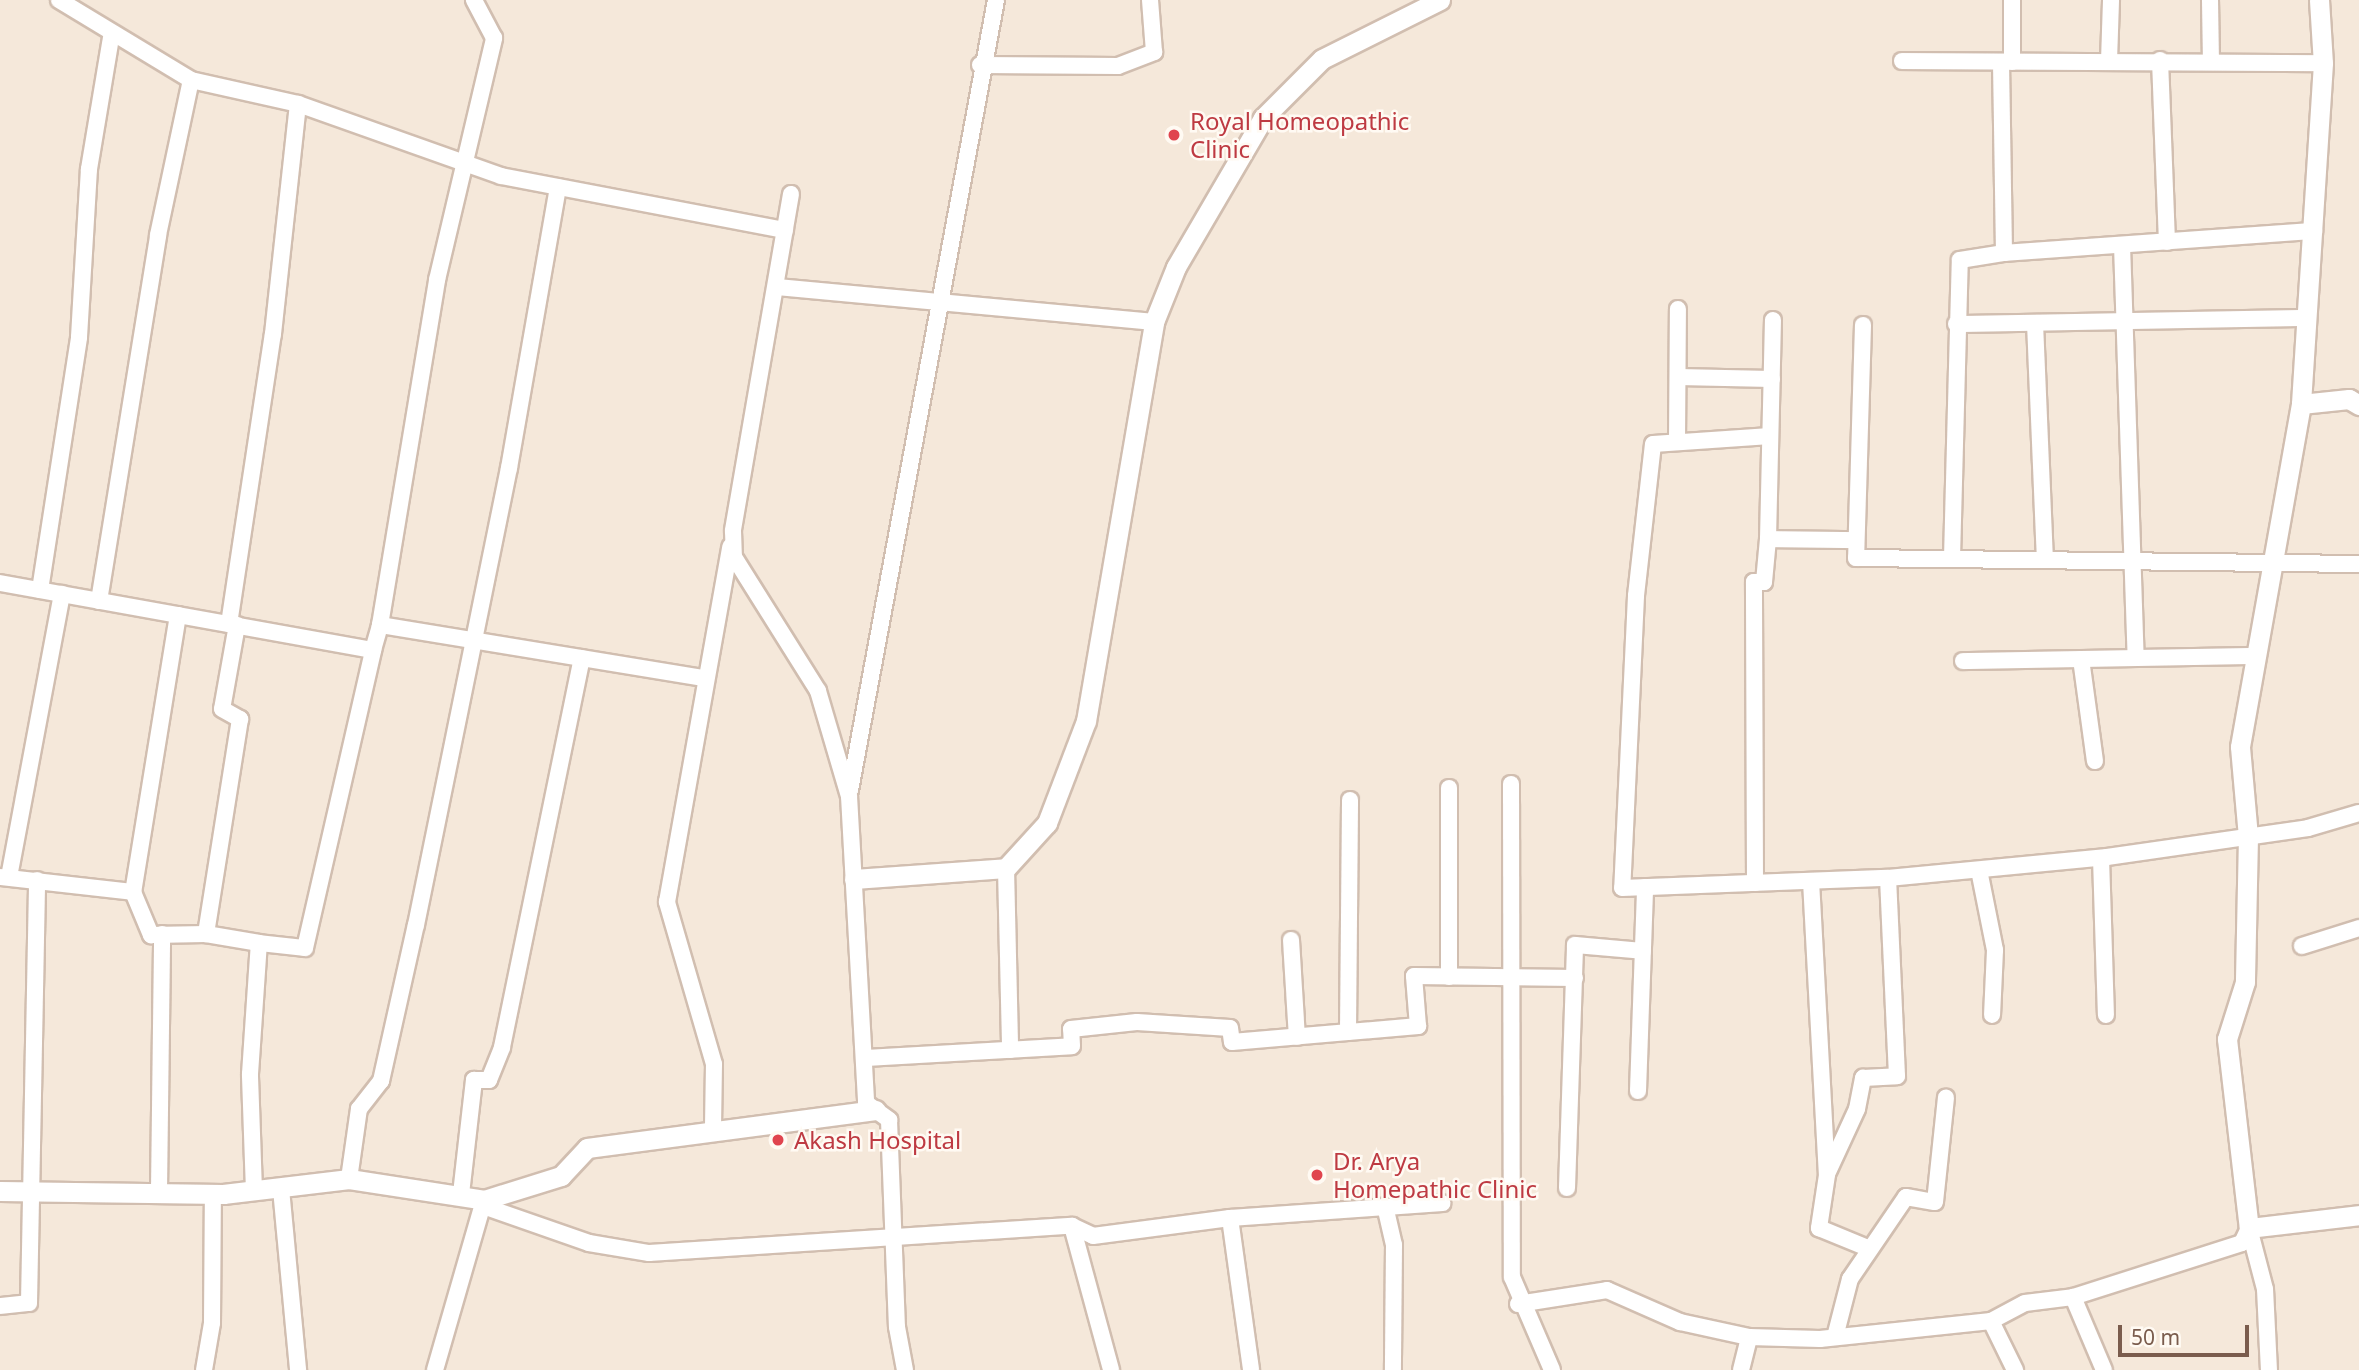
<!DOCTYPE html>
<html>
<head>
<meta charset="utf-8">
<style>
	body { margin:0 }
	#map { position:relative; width:2359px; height:1370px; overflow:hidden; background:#fdf6ec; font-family:"Noto Sans",sans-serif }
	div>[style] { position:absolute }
	.residential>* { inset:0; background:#f5e8da }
	.roads { filter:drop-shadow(2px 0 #d1beb0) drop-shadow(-2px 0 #d1beb0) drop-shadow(0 2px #d1beb0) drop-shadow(0 -2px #d1beb0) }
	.minor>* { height:16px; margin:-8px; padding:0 8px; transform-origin:8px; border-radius:8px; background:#fff }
	.tertiary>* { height:19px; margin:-9.5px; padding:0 9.5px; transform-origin:9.5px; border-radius:9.5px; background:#fff }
	.dots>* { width:19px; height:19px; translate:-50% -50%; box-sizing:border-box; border:4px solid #fffaf3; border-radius:50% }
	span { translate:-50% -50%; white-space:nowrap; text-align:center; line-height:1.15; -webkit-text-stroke:5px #fffaf3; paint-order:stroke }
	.health-label { font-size:24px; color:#be3a42 }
	.left { translate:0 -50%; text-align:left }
	.scale { position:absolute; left:2118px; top:1325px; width:131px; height:32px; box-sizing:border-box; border:4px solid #7a5c4d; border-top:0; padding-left:9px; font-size:21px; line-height:24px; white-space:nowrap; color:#7a5c4d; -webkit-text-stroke:5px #fffaf3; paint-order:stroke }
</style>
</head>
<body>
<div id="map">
	<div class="residential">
		<i style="clip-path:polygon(0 0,2359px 0,2359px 1370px,0 1370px)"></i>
	</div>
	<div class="roads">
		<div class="minor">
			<i style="left:59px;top:0;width:154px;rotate:31.2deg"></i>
			<i style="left:191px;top:80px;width:110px;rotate:12.6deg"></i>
			<i style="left:298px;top:104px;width:215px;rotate:19.5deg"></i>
			<i style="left:501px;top:176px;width:289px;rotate:10.8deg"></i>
			<i style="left:2012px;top:0;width:62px;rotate:90deg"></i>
			<i style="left:2210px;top:0;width:61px;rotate:89.1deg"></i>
			<i style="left:2160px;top:60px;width:182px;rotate:87.8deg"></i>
			<i style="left:1902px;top:61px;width:421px;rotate:0.3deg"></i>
			<i style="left:2109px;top:61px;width:61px;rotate:-88.1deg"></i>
			<i style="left:2001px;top:62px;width:191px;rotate:89.1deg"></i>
			<i style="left:2004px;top:253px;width:311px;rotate:-4.1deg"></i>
			<i style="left:980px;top:65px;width:138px;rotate:0.4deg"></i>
			<i style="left:1118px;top:66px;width:39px;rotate:-21deg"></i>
			<i style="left:1154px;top:52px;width:52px;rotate:-94.4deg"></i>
			<i style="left:791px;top:194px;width:342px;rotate:99.8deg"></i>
			<i style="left:733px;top:531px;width:26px;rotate:88deg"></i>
			<i style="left:734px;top:557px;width:158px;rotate:57.9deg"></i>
			<i style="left:818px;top:691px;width:109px;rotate:73.6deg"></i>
			<i style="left:849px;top:796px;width:307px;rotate:86.8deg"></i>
			<i style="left:866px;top:1103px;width:29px;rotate:36deg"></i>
			<i style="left:889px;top:1120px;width:207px;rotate:87.8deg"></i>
			<i style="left:897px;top:1327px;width:44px;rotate:79.5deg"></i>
			<i style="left:2122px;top:245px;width:413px;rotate:88.1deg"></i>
			<i style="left:777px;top:287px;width:379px;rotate:5.3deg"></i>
			<i style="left:2035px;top:323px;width:234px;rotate:87.6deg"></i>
			<i style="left:1956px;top:324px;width:351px;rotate:-1deg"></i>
			<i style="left:1863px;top:325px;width:233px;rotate:91.7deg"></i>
			<i style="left:1856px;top:558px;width:503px;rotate:0.68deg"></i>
			<i style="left:1678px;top:377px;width:94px;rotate:1.2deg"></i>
			<i style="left:1770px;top:436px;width:117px;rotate:176.1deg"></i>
			<i style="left:1653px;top:444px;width:153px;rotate:96.4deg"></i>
			<i style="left:1636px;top:596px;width:292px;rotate:92.7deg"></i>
			<i style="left:1622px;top:888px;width:266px;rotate:-2.2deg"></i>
			<i style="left:1888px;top:878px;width:220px;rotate:-5.5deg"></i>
			<i style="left:2107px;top:857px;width:203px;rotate:-8.2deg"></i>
			<i style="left:2308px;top:828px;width:53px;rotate:-16.4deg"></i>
			<i style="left:1677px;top:442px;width:133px;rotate:-89.6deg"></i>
			<i style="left:1768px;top:539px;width:88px;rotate:0.7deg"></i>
			<i style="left:1952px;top:558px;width:298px;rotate:-88.5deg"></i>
			<i style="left:1960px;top:260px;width:45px;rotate:-9deg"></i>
			<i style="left:0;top:583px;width:379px;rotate:10.2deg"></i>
			<i style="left:373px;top:650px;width:26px;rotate:-74deg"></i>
			<i style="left:380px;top:625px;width:328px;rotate:9.3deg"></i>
			<i style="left:40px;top:590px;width:256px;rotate:-81.2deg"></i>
			<i style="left:79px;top:337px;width:168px;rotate:-86.6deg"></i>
			<i style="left:89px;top:169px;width:134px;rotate:-80.5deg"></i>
			<i style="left:99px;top:601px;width:371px;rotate:-80.8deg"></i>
			<i style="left:158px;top:235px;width:158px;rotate:-78deg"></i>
			<i style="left:178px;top:615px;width:281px;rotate:99.2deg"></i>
			<i style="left:133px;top:892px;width:47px;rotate:67.3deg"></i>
			<i style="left:151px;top:935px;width:55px;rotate:-1deg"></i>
			<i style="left:229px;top:624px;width:293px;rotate:-81.4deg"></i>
			<i style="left:273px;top:334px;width:231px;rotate:-83.8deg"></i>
			<i style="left:237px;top:625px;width:85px;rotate:100.1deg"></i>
			<i style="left:222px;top:709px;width:21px;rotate:29deg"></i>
			<i style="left:240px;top:719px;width:218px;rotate:99deg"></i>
			<i style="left:206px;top:934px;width:54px;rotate:9.6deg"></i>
			<i style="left:380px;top:625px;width:350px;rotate:-80.6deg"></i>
			<i style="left:437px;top:280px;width:249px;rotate:-76.7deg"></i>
			<i style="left:494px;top:38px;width:43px;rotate:-117.8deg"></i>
			<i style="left:2081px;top:659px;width:103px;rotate:82.2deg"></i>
			<i style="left:1963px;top:661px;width:293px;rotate:-1deg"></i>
			<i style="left:1511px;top:784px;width:493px;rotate:89.9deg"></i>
			<i style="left:1512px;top:1277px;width:101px;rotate:66.7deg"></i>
			<i style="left:1449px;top:788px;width:189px;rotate:90deg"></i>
			<i style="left:850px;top:790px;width:803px;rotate:-79.53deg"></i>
			<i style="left:2101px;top:858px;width:157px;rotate:88.2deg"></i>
			<i style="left:1006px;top:868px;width:182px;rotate:88.7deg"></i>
			<i style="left:1979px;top:870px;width:82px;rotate:78.7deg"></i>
			<i style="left:1995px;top:950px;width:65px;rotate:92.6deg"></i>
			<i style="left:0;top:877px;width:134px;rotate:6.4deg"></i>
			<i style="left:9px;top:877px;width:288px;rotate:-79.4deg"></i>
			<i style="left:1811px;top:881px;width:294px;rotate:86.9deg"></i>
			<i style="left:1827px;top:1175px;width:54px;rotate:98.6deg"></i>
			<i style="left:1819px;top:1228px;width:55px;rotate:22.4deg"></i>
			<i style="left:1755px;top:883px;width:301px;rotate:-90.2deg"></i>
			<i style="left:1754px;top:582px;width:10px"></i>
			<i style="left:1764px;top:582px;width:43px;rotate:-84.7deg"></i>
			<i style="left:1768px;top:539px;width:219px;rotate:-88.7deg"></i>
			<i style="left:1291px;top:940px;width:97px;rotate:86.5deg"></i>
			<i style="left:2302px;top:946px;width:60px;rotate:-17.5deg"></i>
			<i style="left:1348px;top:1032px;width:232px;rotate:-89.5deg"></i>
			<i style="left:866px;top:1058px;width:206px;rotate:-3.3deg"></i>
			<i style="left:1072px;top:1046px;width:17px;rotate:-93deg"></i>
			<i style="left:1071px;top:1029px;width:66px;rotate:-6.1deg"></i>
			<i style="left:1137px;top:1022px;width:93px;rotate:3.7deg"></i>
			<i style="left:1230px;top:1028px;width:14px;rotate:82deg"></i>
			<i style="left:1232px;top:1042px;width:187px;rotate:-4.9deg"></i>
			<i style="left:1418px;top:1026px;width:50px;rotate:-94.6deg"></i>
			<i style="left:1414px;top:976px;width:161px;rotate:0.7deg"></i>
			<i style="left:1638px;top:1091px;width:204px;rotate:-88deg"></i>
			<i style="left:713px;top:1127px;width:63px;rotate:-89.1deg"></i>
			<i style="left:714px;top:1064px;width:169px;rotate:-106.2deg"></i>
			<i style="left:667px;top:902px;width:361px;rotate:-79.9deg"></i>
			<i style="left:1828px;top:1172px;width:69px;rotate:-65.3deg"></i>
			<i style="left:1857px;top:1109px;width:32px;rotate:-79deg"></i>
			<i style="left:1863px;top:1078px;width:34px;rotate:-3deg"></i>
			<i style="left:1897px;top:1076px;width:198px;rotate:-92.6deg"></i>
			<i style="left:349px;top:1179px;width:71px;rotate:-81.9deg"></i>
			<i style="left:359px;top:1109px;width:36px;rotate:-52deg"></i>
			<i style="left:381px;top:1081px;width:160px;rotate:-77.4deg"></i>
			<i style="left:416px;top:925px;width:466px;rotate:-78.5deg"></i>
			<i style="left:509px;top:468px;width:285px;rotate:-80.1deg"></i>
			<i style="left:1567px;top:1188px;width:243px;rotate:-88.1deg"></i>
			<i style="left:1575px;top:945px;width:68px;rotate:5deg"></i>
			<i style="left:281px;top:1189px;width:182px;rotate:84.6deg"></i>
			<i style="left:159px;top:1191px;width:257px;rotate:-89.3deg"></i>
			<i style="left:254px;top:1191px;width:117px;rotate:-92deg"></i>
			<i style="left:250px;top:1074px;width:131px;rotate:-86.1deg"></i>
			<i style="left:259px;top:943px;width:46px;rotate:6.2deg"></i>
			<i style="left:305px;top:948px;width:306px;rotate:-77.1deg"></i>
			<i style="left:461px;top:1194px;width:115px;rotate:-83.5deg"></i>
			<i style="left:474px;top:1080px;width:15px"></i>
			<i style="left:489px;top:1080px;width:35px;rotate:-68deg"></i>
			<i style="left:502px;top:1047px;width:397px;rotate:-78.4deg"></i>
			<i style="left:483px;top:1206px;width:112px;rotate:19.2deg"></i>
			<i style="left:589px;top:1243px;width:61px;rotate:9.5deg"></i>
			<i style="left:649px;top:1253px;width:424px;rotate:-3.7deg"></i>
			<i style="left:1072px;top:1226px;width:23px;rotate:25deg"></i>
			<i style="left:1093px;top:1236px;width:138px;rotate:-7.5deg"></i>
			<i style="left:1230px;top:1218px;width:213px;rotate:-4deg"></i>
			<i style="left:1385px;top:1206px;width:40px;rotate:77deg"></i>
			<i style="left:1394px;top:1245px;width:125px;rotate:90.5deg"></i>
			<i style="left:1230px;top:1218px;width:153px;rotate:82.1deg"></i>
			<i style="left:1072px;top:1226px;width:149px;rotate:74.8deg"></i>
			<i style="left:2249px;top:1228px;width:63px;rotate:75.3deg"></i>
			<i style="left:2265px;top:1289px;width:81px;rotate:87.2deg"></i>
			<i style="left:2073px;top:1297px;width:79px;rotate:67deg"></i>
			<i style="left:1518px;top:1304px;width:90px;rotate:-8.9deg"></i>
			<i style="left:1607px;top:1290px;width:80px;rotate:23.7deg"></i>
			<i style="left:1680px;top:1322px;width:71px;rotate:12.3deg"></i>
			<i style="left:1749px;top:1337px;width:71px;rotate:1.6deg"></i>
			<i style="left:1820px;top:1339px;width:172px;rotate:-6deg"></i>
			<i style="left:1991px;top:1321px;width:38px;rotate:-28deg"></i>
			<i style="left:2025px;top:1303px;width:48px;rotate:-7.1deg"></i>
			<i style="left:2073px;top:1297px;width:177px;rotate:-17.7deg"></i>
			<i style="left:2242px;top:1243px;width:17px;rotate:-65deg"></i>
			<i style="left:0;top:1306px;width:29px;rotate:-6deg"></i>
			<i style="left:29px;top:1303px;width:423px;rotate:-88.9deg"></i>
			<i style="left:1991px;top:1321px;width:55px;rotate:63.9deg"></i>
			<i style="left:1836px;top:1333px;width:56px;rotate:-75.5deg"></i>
			<i style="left:1850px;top:1279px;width:99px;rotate:-55.7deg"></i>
			<i style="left:1906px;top:1197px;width:29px;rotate:10deg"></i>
			<i style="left:1935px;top:1202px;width:105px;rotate:-84deg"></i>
			<i style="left:204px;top:1370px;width:48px;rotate:-80.3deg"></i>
			<i style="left:212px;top:1323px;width:129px;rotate:-89.6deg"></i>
			<i style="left:435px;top:1370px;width:177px;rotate:-73.9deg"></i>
			<i style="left:1741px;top:1370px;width:34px;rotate:-76deg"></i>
		</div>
		<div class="tertiary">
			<i style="left:2319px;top:0;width:63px;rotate:86.4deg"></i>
			<i style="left:2323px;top:63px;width:342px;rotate:93.7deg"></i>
			<i style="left:2301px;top:404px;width:348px;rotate:100.1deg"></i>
			<i style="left:2240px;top:747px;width:89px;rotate:84.9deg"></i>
			<i style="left:2248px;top:836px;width:146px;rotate:91.2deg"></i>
			<i style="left:2245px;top:982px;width:60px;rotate:107.5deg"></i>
			<i style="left:2227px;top:1039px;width:190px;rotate:83.4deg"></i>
			<i style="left:2249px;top:1228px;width:111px;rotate:-6.7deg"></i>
			<i style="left:2301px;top:404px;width:48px;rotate:-5.9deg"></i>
			<i style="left:2349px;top:399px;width:12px;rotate:31deg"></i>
			<i style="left:854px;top:879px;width:152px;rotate:-4.1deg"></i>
			<i style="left:1006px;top:868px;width:61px;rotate:-47.7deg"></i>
			<i style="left:1047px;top:823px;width:109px;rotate:-69.1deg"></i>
			<i style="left:1086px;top:721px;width:405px;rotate:-80.3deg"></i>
			<i style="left:1154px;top:322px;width:59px;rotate:-68.2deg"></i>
			<i style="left:1176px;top:267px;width:173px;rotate:-59.7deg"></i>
			<i style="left:1263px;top:118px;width:83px;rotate:-45deg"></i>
			<i style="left:1322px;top:59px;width:132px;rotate:-26.6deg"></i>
			<i style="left:0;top:1191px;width:223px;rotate:0.8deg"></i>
			<i style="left:223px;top:1194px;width:127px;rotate:-6.8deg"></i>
			<i style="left:349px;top:1179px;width:137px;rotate:8.8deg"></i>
			<i style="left:484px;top:1200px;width:81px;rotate:-17.3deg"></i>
			<i style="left:561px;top:1176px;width:38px;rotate:-47deg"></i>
			<i style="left:587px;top:1148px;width:291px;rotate:-7.5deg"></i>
		</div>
	</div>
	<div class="dots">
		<i style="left:1174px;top:135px;background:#e0444e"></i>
		<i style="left:778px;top:1140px;background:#e0444e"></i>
		<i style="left:1317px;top:1175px;background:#e0444e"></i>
	</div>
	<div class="health-label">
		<span class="left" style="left:1190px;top:135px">Royal Homeopathic<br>Clinic</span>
		<span class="left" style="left:794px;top:1140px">Akash Hospital</span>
		<span class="left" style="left:1333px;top:1175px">Dr. Arya<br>Homepathic Clinic</span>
	</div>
	<div class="scale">50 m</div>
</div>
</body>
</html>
